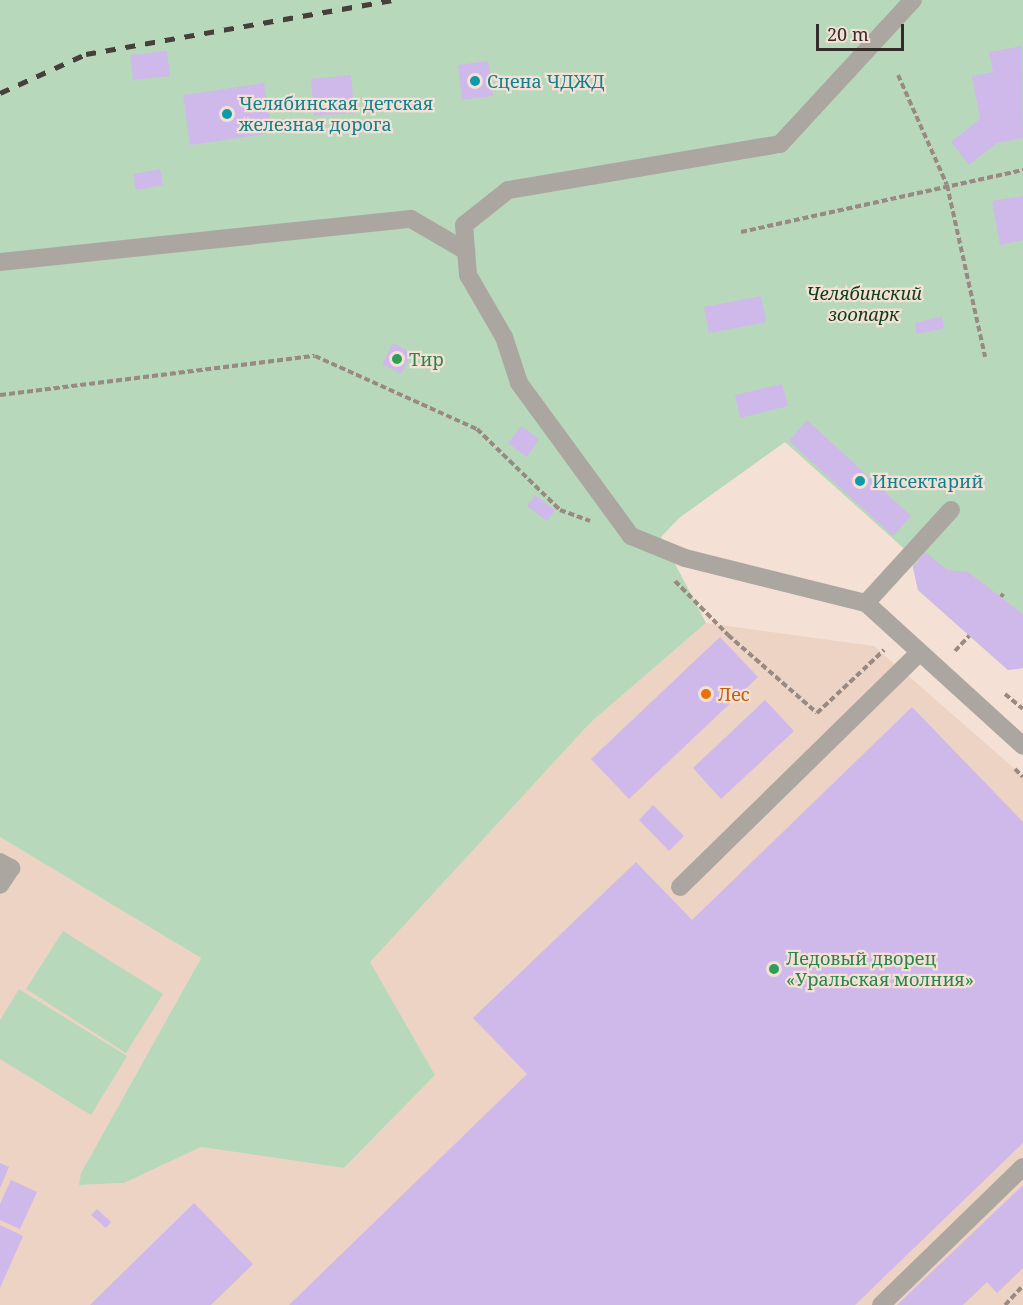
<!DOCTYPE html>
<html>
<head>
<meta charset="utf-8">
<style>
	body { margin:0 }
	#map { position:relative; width:1023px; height:1305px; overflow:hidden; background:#f4e0d5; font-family:"Noto Serif",serif }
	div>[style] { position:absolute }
	.built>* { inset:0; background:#edd3c3 }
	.green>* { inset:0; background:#b8d8bc }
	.building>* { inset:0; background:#cfb8ea }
	.path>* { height:4px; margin-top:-2px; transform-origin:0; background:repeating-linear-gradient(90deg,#988a82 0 6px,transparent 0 9px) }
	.lane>* { height:18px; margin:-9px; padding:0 9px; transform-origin:9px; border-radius:9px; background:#aba7a0 }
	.rail>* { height:4.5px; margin-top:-2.25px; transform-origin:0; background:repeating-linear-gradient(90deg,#473f3a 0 10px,transparent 0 20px) }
	.dots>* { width:16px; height:16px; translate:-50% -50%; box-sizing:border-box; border:3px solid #f4e0d5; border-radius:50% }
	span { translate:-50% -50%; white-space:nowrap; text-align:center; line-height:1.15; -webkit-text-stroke:4.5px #f4e0d5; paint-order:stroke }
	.culture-label { font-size:18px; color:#0d838f }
	.left { translate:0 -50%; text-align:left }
	.park-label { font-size:18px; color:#093e19; font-style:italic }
	.leisure-label { font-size:18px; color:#27864d }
	.food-label { font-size:18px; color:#c56008 }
	.scale { position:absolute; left:816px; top:24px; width:88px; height:27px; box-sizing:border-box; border:3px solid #322b27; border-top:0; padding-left:8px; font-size:18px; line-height:21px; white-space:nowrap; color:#322b27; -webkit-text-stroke:4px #f4e0d5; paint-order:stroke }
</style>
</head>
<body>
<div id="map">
	<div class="built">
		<i style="clip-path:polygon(706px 623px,874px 646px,1023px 776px,1023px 1305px,0 1305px,0 837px,201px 958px,81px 1173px,80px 1185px,124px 1183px,201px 1147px,344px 1168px,435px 1075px,369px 962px,590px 723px)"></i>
	</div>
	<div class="green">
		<i style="clip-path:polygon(0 0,1023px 0,1023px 668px,1008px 670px,918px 590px,910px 554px,785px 442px,679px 518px,661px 537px,706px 623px,590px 723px,370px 962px,435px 1075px,344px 1168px,201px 1147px,124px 1183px,79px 1185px,81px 1173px,201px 958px,0 837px)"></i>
		<i style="clip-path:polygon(63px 931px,163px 994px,126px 1053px,26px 989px)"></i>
		<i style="clip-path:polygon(19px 989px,127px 1056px,91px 1115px,0 1059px,0 1020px)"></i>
	</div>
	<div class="building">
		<i style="clip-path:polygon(1022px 46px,1023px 138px,997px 143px,969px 165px,951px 142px,980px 119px,972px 76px,993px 72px,989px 52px)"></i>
		<i style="clip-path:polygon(167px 51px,170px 76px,133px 80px,130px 55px)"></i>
		<i style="clip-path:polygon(488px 61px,493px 96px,462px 100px,458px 65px)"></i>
		<i style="clip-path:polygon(351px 75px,354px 113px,314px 116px,311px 79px)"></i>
		<i style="clip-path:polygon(264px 83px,272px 133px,190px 145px,183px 95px)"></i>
		<i style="clip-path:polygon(160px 169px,163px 185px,136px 190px,133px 174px)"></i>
		<i style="clip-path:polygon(1023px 196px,1023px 240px,1000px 245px,992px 201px)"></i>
		<i style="clip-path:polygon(761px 296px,766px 322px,709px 333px,704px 307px)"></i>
		<i style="clip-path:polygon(942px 316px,944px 328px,917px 334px,915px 323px)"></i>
		<i style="clip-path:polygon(393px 343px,412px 353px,401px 374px,382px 364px)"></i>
		<i style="clip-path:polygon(782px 384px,788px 406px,740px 418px,735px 395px)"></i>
		<i style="clip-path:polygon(807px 420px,911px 516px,893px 536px,789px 441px)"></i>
		<i style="clip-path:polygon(521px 426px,539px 439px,527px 457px,508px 443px)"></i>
		<i style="clip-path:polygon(535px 495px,555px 510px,547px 521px,527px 506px)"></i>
		<i style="clip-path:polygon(925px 552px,947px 570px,968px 572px,1023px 614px,1023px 668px,1008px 670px,918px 590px,913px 567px)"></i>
		<i style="clip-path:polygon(720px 637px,758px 677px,629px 799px,591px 759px)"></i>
		<i style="clip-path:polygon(765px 700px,794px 731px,721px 799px,693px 768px)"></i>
		<i style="clip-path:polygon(912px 707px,1023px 822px,1023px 1143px,855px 1305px,289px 1305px,527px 1074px,473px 1018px,636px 862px,692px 920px)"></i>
		<i style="clip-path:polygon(653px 805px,684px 836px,669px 851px,639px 820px)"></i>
		<i style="clip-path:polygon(0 1163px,9px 1167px,0 1188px)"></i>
		<i style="clip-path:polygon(11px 1180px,37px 1192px,20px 1229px,0 1220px,0 1204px)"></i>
		<i style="clip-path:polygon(1023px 1185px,1023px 1268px,997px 1293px,987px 1282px,963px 1305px,897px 1305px)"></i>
		<i style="clip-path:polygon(194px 1203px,253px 1264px,211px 1305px,90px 1305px)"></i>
		<i style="clip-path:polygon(97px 1209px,111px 1222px,106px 1228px,91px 1215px)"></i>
		<i style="clip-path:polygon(0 1225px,23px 1236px,0 1288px)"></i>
	</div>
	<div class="path">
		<i style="left:898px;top:75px;width:120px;rotate:66deg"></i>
		<i style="left:947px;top:185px;width:176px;rotate:77.5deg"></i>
		<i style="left:741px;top:232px;width:289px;rotate:-12.4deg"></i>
		<i style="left:0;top:395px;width:317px;rotate:-7.1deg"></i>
		<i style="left:315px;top:356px;width:178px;rotate:24.3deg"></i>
		<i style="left:477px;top:429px;width:116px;rotate:44.3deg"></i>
		<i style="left:560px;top:510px;width:32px;rotate:20deg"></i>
		<i style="left:675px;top:581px;width:76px;rotate:45.5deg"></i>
		<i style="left:728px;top:635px;width:118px;rotate:41.2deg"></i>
		<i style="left:817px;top:713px;width:92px;rotate:-43.2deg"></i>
		<i style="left:1001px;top:597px;width:4px;rotate:-56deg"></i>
		<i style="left:955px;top:651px;width:21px;rotate:-47deg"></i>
		<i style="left:1005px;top:694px;width:23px;rotate:40deg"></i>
		<i style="left:1015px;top:769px;width:11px;rotate:45deg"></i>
		<i style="left:1005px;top:1305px;width:26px;rotate:-47deg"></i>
	</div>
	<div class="lane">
		<i style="left:913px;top:0;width:196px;rotate:132.7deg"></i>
		<i style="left:780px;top:144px;width:276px;rotate:170.4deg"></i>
		<i style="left:508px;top:190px;width:56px;rotate:141.5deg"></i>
		<i style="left:464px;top:225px;width:50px;rotate:85.4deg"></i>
		<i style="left:468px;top:275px;width:72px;rotate:59.9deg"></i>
		<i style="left:504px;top:337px;width:48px;rotate:71.9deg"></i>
		<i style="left:519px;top:383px;width:190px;rotate:53.8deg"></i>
		<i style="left:631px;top:536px;width:58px;rotate:22.2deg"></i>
		<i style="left:685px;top:558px;width:187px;rotate:14deg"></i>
		<i style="left:866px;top:603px;width:212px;rotate:42.3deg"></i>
		<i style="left:0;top:262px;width:413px;rotate:-6deg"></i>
		<i style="left:411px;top:219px;width:64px;rotate:30.2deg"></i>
		<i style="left:866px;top:603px;width:126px;rotate:-47.6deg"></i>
		<i style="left:0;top:862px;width:13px;rotate:29deg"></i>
		<i style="left:11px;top:868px;width:20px;rotate:123deg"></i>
		<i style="left:680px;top:887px;width:333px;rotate:-44.4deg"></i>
		<i style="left:881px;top:1305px;width:198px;rotate:-44.2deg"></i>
	</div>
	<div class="rail">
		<i style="left:0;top:93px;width:94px;rotate:-24.4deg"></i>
		<i style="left:86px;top:54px;width:310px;rotate:-10deg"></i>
	</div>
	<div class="dots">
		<i style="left:475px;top:81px;background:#0f9aa8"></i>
		<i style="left:227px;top:114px;background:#0f9aa8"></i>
		<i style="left:397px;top:359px;background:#2e9e5b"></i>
		<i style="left:860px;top:481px;background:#0f9aa8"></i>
		<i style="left:706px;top:694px;background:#e8710a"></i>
		<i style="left:774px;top:969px;background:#2e9e5b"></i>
	</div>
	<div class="culture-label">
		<span class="left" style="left:487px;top:81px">Сцена ЧДЖД</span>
		<span class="left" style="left:239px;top:114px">Челябинская детская<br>железная дорога</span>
		<span class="left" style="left:872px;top:481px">Инсектарий</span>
	</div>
	<div class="park-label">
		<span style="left:864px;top:304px">Челябинский<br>зоопарк</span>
	</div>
	<div class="leisure-label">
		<span class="left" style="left:409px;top:359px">Тир</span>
		<span class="left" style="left:786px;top:969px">Ледовый дворец<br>«Уральская молния»</span>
	</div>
	<div class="food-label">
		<span class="left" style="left:718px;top:694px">Лес</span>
	</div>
	<div class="scale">20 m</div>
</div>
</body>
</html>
